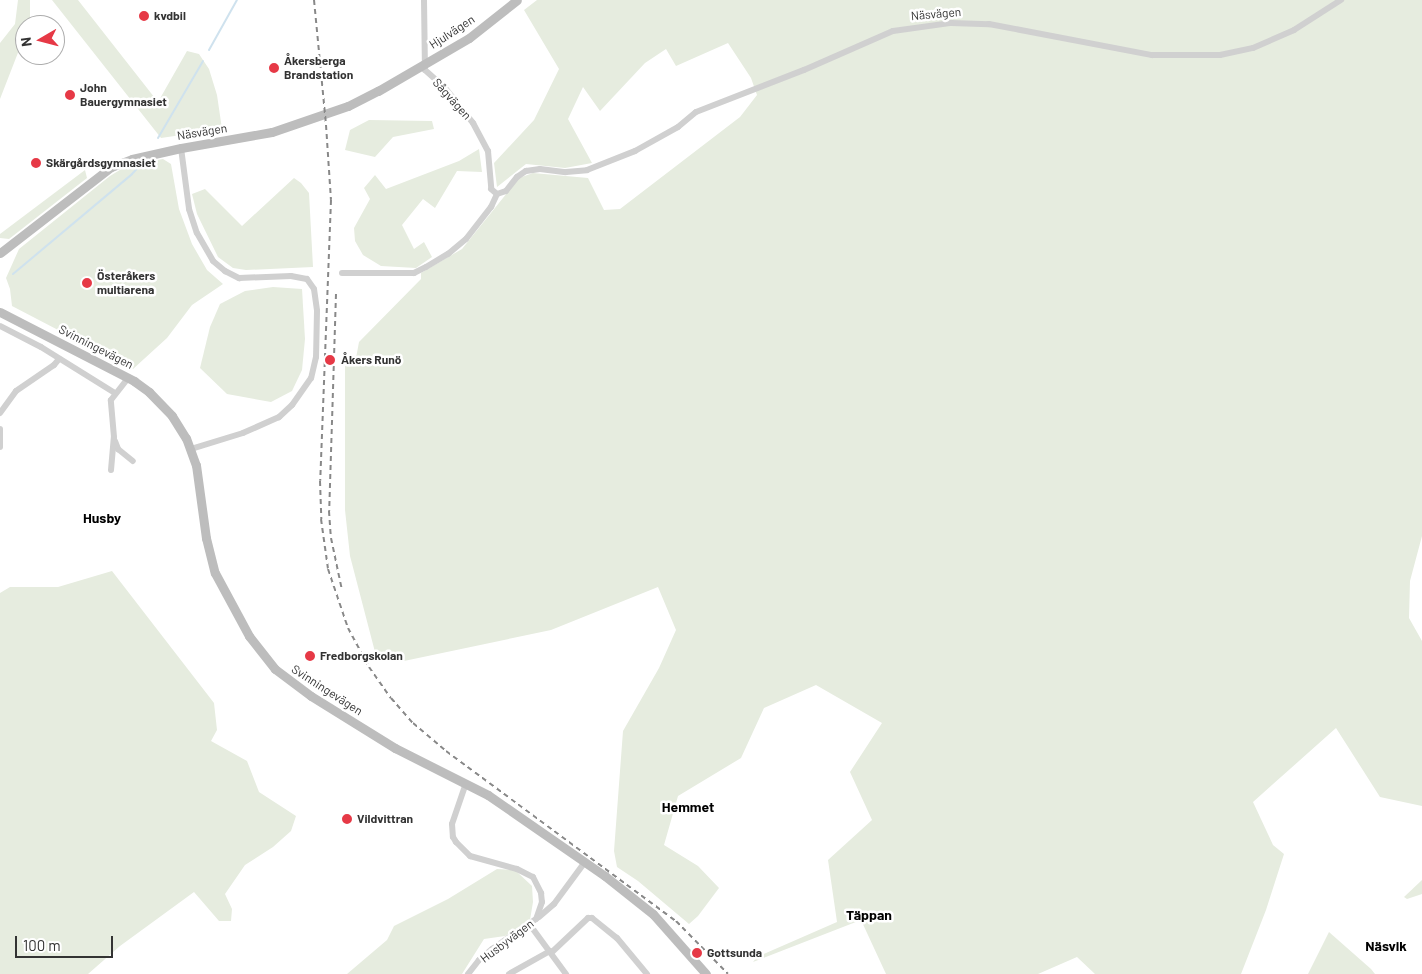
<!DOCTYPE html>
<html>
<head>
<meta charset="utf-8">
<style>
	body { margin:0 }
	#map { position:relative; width:1422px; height:974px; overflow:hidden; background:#fff; font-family:Barlow,sans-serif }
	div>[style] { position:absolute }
	.green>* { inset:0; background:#e6ecdf }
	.stream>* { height:2px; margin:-1px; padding:0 1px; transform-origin:1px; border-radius:1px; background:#cfe2ee }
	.street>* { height:6px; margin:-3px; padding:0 3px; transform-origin:3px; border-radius:3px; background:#d0d0d0 }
	.secondary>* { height:9px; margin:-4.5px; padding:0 4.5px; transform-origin:4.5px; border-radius:4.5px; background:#bdbdbd }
	.rail>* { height:2px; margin-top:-1px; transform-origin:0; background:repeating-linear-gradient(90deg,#888 0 5px,transparent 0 9px) }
	.dots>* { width:14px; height:14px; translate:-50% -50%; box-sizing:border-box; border:2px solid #fff; border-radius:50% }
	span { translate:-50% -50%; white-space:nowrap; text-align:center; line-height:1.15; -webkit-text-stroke:5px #fff; paint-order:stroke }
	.street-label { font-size:12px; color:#333 }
	.poi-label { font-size:12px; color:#333; font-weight:700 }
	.left { translate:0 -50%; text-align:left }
	.neighbourhood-label { font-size:14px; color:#000; font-weight:700 }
	.north { position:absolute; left:15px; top:15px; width:50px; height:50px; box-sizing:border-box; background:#fff; border:1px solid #adadad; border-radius:50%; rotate:262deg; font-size:14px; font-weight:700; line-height:20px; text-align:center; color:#333 }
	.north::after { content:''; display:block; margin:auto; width:18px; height:22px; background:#e63946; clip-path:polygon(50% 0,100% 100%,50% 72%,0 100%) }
	.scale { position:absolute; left:15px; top:936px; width:98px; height:22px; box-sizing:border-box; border:2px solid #333; border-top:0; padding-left:6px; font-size:15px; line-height:18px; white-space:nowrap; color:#333; -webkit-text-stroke:4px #fff; paint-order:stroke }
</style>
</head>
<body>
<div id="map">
	<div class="green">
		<i style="clip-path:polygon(18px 0,30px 0,30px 25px,25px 25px,25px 42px,21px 45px,0 99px,0 43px,15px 24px)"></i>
		<i style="clip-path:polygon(52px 0,78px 0,158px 102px,187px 51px,199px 54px,209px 69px,217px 95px,222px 129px,161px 138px)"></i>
		<i style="clip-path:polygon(537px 0,1422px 0,1422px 536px,1410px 581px,1409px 618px,1422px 641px,1422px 806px,1380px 797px,1336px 728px,1253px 802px,1273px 845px,1284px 854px,1266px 910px,1241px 974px,1095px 974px,1077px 957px,1038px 974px,886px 974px,861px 920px,753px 962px,757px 957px,837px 922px,828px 860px,872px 820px,850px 772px,882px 723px,816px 685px,764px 708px,741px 758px,678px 796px,664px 845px,698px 866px,719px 888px,698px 916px,689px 924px,638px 881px,617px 867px,614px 851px,623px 731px,659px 668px,676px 630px,658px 587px,551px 630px,404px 661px,375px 652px,350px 556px,345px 510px,345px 361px,356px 358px,359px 342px,421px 279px,421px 273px,462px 249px,519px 178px,533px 173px,588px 178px,604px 210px,620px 209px,740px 117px,757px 95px,751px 78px,728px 43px,676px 66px,666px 49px,645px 63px,600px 111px,583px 87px,568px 119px,592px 163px,565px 168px,526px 164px,497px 187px,494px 163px,534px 120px,559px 69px,524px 10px)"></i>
		<i style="clip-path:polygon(369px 120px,432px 121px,434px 129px,393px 137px,375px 157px,345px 150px,350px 130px)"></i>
		<i style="clip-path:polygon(479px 149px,482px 172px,457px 171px,435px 208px,423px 199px,402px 225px,414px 249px,424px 242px,432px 257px,416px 268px,381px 266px,363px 255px,355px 241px,354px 228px,370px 199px,364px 188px,375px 175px,386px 189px,459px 161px)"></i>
		<i style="clip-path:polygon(163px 159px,171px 164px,179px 209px,192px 244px,207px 270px,223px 284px,192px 305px,167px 338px,133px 369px,12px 306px,10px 289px,6px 278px,19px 249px,110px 176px,128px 165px)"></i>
		<i style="clip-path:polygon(85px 170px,87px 178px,9px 239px,0 238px,0 234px)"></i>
		<i style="clip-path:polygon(294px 178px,301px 183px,309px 193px,313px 267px,246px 270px,233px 268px,218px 257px,197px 214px,192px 194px,205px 189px,242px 226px)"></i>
		<i style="clip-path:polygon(273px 287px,302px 289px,305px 339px,302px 370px,292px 391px,271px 402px,227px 394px,200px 368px,210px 327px,220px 304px,245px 291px)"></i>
		<i style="clip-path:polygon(112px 571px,214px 703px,217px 730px,211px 741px,247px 761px,259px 792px,296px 816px,291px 831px,273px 847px,245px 865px,225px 894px,232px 909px,231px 921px,219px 921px,194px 892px,120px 946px,88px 974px,0 974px,0 593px,10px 587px,58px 587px)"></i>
		<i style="clip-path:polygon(497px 869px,515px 870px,532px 886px,533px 902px,530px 920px,505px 936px,484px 939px,462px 974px,347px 974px,387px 940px,394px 926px,448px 899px)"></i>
		<i style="clip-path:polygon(1422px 880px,1422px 894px,1407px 899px,1404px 897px)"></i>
		<i style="clip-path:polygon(1329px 932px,1371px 969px,1375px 974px,1308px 974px)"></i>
	</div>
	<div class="stream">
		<i style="left:209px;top:50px;width:57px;rotate:-60.8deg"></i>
		<i style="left:158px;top:138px;width:89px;rotate:-59.7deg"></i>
		<i style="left:13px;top:274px;width:155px;rotate:-40deg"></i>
		<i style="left:132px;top:174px;width:18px;rotate:-47deg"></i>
	</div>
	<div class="street">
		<i style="left:424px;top:0;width:70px;rotate:89.2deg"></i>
		<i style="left:425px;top:70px;width:27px;rotate:42deg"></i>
		<i style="left:445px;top:88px;width:45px;rotate:51.3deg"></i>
		<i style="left:473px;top:123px;width:32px;rotate:62deg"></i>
		<i style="left:488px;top:151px;width:38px;rotate:85deg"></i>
		<i style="left:491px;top:189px;width:8px;rotate:40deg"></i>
		<i style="left:181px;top:148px;width:62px;rotate:82.5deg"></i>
		<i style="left:189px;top:209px;width:25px;rotate:72deg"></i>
		<i style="left:197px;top:233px;width:32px;rotate:60deg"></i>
		<i style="left:213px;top:261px;width:16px;rotate:40deg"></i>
		<i style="left:225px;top:271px;width:16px;rotate:27deg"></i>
		<i style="left:239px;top:278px;width:52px;rotate:-2.2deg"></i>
		<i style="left:291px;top:276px;width:16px;rotate:11deg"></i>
		<i style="left:307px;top:279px;width:12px;rotate:55deg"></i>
		<i style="left:314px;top:289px;width:22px;rotate:82deg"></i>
		<i style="left:317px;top:311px;width:46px;rotate:91.2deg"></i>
		<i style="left:316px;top:357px;width:22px;rotate:103deg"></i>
		<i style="left:311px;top:378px;width:33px;rotate:125deg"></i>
		<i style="left:292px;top:405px;width:18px;rotate:137deg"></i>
		<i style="left:279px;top:417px;width:39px;rotate:156deg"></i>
		<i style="left:243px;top:433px;width:54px;rotate:162.9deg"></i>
		<i style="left:497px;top:194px;width:9px;rotate:-18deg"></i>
		<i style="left:506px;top:191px;width:18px;rotate:-52deg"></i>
		<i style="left:517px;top:177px;width:11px;rotate:-34deg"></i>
		<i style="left:526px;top:171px;width:14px;rotate:-8deg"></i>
		<i style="left:540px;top:169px;width:26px;rotate:7deg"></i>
		<i style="left:566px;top:172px;width:21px;rotate:-5deg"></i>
		<i style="left:587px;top:170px;width:52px;rotate:-21.6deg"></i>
		<i style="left:635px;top:151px;width:49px;rotate:-29.2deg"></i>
		<i style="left:678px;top:127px;width:23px;rotate:-40deg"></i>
		<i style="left:696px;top:112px;width:116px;rotate:-21.3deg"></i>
		<i style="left:804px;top:70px;width:97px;rotate:-23.7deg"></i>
		<i style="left:893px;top:31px;width:59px;rotate:-7.9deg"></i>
		<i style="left:951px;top:23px;width:38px;rotate:2deg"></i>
		<i style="left:989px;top:24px;width:166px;rotate:10.8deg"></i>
		<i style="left:1152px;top:55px;width:68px"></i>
		<i style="left:1220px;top:55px;width:34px;rotate:-12deg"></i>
		<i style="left:1253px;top:48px;width:45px;rotate:-23.7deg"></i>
		<i style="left:1294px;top:30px;width:56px;rotate:-32.6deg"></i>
		<i style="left:342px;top:273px;width:72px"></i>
		<i style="left:414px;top:273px;width:13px;rotate:-27deg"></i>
		<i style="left:426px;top:267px;width:26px;rotate:-31deg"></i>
		<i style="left:448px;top:254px;width:23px;rotate:-40deg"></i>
		<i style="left:466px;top:239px;width:41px;rotate:-52deg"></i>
		<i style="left:491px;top:207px;width:14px;rotate:-65deg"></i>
		<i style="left:0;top:326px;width:46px;rotate:27.1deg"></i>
		<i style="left:41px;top:347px;width:87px;rotate:31.9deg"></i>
		<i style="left:0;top:413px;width:27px;rotate:-54deg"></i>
		<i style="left:16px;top:391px;width:46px;rotate:-34.4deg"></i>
		<i style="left:54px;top:365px;width:8px;rotate:-50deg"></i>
		<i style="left:0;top:429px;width:18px;rotate:90deg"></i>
		<i style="left:115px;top:441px;width:9px;rotate:69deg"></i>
		<i style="left:118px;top:449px;width:19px;rotate:39deg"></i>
		<i style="left:111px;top:470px;width:33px;rotate:-85deg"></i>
		<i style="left:114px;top:437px;width:37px;rotate:-95deg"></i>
		<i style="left:111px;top:400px;width:28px;rotate:-52deg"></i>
		<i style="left:466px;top:783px;width:43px;rotate:108.9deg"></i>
		<i style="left:452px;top:824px;width:13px;rotate:86deg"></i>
		<i style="left:453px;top:837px;width:6px;rotate:59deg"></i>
		<i style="left:456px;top:842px;width:20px;rotate:45deg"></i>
		<i style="left:470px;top:856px;width:49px;rotate:15.5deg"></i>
		<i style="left:517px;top:869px;width:18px;rotate:27deg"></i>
		<i style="left:533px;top:877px;width:18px;rotate:63deg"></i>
		<i style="left:541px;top:893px;width:9px;rotate:84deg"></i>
		<i style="left:542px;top:902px;width:18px;rotate:109deg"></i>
		<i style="left:536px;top:919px;width:53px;rotate:145.7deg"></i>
		<i style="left:492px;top:949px;width:17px;rotate:140deg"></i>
		<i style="left:479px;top:960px;width:18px;rotate:128deg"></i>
		<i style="left:539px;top:917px;width:20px;rotate:-41deg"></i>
		<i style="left:554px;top:904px;width:52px;rotate:-53.6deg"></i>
		<i style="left:530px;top:925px;width:61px;rotate:53.7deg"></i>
		<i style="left:551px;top:953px;width:51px;rotate:-43.4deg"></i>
		<i style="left:588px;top:918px;width:4px"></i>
		<i style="left:592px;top:918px;width:32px;rotate:39deg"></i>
		<i style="left:617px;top:938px;width:47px;rotate:50.2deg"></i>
		<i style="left:509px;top:974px;width:47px;rotate:-29.3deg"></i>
	</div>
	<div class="secondary">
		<i style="left:0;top:253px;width:140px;rotate:-37.8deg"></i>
		<i style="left:111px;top:167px;width:22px;rotate:-21deg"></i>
		<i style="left:132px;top:159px;width:50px;rotate:-12.7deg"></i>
		<i style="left:181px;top:148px;width:92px;rotate:-10deg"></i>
		<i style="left:272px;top:132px;width:80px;rotate:-18.9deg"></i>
		<i style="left:348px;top:106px;width:34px;rotate:-27deg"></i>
		<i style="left:378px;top:91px;width:105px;rotate:-30.2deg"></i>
		<i style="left:469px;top:38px;width:61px;rotate:-38.4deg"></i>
		<i style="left:0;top:312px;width:151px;rotate:27.2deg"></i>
		<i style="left:134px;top:381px;width:19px;rotate:36deg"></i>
		<i style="left:149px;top:392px;width:33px;rotate:46deg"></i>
		<i style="left:172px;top:416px;width:26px;rotate:58deg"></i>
		<i style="left:186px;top:438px;width:29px;rotate:70deg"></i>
		<i style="left:196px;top:465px;width:74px;rotate:82.2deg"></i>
		<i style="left:206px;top:538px;width:36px;rotate:76deg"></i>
		<i style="left:215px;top:573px;width:72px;rotate:61.6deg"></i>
		<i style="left:249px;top:636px;width:42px;rotate:51.8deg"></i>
		<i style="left:275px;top:669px;width:45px;rotate:36.9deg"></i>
		<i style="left:311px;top:696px;width:99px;rotate:31.8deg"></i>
		<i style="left:395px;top:748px;width:104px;rotate:26.8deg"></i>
		<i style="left:488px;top:795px;width:142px;rotate:34.7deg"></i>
		<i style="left:605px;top:876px;width:61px;rotate:38.4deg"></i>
		<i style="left:653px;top:914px;width:80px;rotate:48.5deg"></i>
	</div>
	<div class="rail">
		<i style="left:314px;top:0;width:126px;rotate:84.5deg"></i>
		<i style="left:326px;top:125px;width:75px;rotate:86.2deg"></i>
		<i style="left:331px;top:200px;width:281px;rotate:92.2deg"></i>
		<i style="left:320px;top:481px;width:38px;rotate:88deg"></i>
		<i style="left:321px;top:519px;width:50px;rotate:82deg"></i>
		<i style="left:328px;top:569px;width:62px;rotate:71.3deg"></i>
		<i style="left:348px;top:628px;width:44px;rotate:61.7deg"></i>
		<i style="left:369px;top:667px;width:38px;rotate:55deg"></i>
		<i style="left:391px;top:698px;width:33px;rotate:49deg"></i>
		<i style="left:413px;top:723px;width:43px;rotate:40.3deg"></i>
		<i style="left:446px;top:751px;width:286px;rotate:36.5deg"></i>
		<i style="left:676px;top:921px;width:74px;rotate:45.5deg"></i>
		<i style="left:336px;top:294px;width:217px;rotate:91.8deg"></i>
		<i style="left:329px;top:511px;width:27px;rotate:86deg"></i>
		<i style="left:331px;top:538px;width:53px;rotate:78.1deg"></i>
	</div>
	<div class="dots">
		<i style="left:144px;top:16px;background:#e63946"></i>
		<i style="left:274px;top:68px;background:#e63946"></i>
		<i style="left:70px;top:95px;background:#e63946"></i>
		<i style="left:36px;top:163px;background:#e63946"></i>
		<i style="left:87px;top:283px;background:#e63946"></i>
		<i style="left:330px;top:360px;background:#e63946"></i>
		<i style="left:310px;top:656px;background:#e63946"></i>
		<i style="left:347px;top:819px;background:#e63946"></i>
		<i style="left:697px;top:953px;background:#e63946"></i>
	</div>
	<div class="street-label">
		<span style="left:936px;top:14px;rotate:-5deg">Näsvägen</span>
		<span style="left:452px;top:32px;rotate:-33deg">Hjulvägen</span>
		<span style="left:452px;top:99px;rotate:48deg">Sågvägen</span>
		<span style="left:202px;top:132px;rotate:-9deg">Näsvägen</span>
		<span style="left:96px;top:347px;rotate:27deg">Svinningevägen</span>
		<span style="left:327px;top:690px;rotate:33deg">Svinningevägen</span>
		<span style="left:507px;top:941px;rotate:-37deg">Husbyvägen</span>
	</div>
	<div class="poi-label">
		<span class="left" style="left:154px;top:16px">kvdbil</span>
		<span class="left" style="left:284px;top:68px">Åkersberga<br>Brandstation</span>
		<span class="left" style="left:80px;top:95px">John<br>Bauergymnasiet</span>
		<span class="left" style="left:46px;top:163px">Skärgårdsgymnasiet</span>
		<span class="left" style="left:97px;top:283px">Österåkers<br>multiarena</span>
		<span class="left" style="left:341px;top:360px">Åkers Runö</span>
		<span class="left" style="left:320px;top:656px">Fredborgskolan</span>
		<span class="left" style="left:357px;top:819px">Vildvittran</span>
		<span class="left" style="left:707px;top:953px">Gottsunda</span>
	</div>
	<div class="neighbourhood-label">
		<span style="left:102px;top:518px">Husby</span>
		<span style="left:688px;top:807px">Hemmet</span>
		<span style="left:869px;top:915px">Täppan</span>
		<span style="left:1386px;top:946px">Näsvik</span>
	</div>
	<div class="north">N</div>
	<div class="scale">100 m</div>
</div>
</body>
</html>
